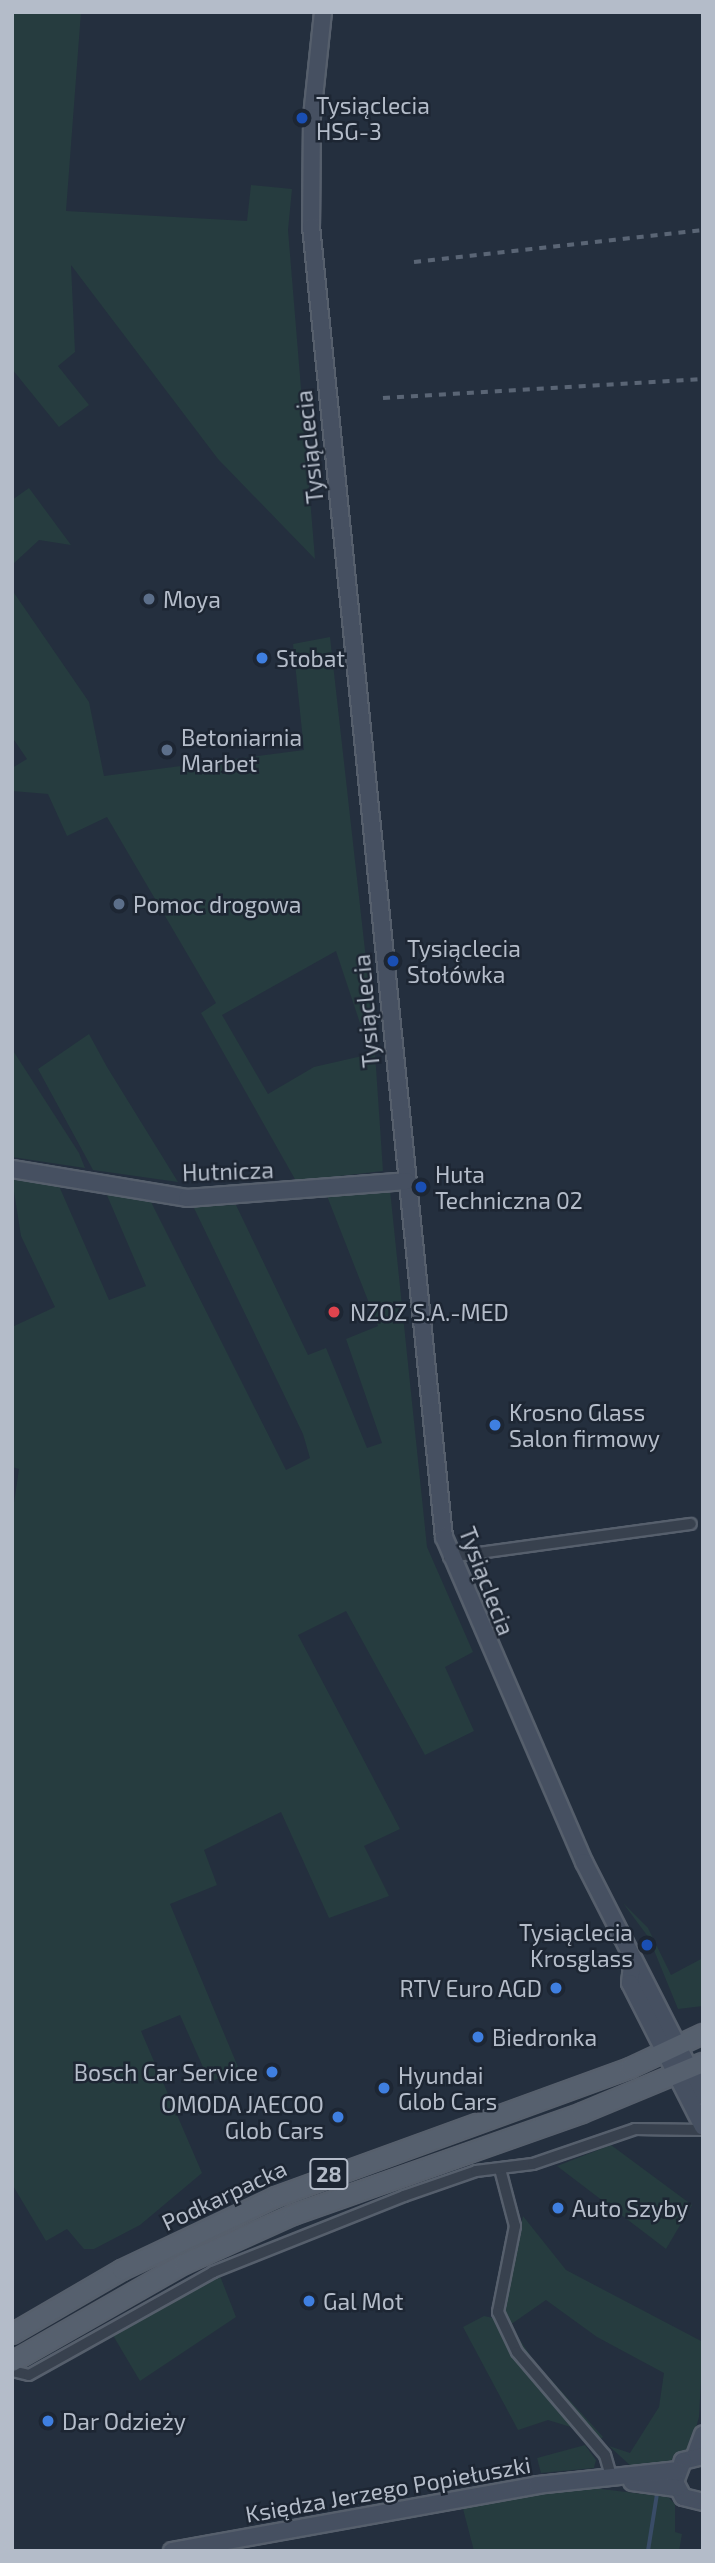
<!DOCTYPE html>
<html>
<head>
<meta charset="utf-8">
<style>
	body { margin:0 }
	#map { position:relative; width:715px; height:2563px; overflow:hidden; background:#242f3e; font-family:"Exo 2",sans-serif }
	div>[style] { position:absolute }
	.green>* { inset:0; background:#263c3f }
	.stream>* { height:3.5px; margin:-1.75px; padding:0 1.75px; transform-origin:1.75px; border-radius:1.75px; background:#394c67 }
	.roads { filter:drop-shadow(2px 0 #565f6c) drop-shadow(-2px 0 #565f6c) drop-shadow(0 2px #565f6c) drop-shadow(0 -2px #565f6c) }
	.street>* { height:10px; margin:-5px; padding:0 5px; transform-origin:5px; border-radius:5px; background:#38414e }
	.secondary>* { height:16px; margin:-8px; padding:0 8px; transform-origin:8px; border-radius:8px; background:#465061 }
	.primary>* { height:18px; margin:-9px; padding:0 9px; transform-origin:9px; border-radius:9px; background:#56606e }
	.rail>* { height:3.5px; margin-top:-1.75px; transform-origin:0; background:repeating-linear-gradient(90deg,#5a6575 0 7px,transparent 0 14px) }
	.dots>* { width:19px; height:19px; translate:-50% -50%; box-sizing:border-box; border:4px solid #1d2633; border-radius:50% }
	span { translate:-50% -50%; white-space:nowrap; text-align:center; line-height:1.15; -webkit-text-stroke:5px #1d2633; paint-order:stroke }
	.shield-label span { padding:2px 5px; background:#1d2633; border:2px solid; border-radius:5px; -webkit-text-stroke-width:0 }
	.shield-label { font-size:21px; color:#b4bcc9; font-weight:700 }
	.poi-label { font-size:23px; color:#b4bcc9 }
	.left { translate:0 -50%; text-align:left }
	.right { translate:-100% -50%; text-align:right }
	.street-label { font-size:23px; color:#b4bcc9 }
	.frame { position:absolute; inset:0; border:14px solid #b4bcc9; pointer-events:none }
</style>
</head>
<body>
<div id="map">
	<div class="green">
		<i style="clip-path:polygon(12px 12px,81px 12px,66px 211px,247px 221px,251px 185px,292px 189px,288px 230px,315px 559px,218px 459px,71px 265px,75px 352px,58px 366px,89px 405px,59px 427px,12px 369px)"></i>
		<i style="clip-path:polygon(29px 488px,71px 545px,39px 540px,12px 565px,12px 500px)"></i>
		<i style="clip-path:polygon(12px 590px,89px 702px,104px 776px,304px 750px,293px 644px,330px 637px,373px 1022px,360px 1023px,336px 951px,222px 1015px,268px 1094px,314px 1067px,375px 1053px,383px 1171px,296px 1181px,201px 1013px,216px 1003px,107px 817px,67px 836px,48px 794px,12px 791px,12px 768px,27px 759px,12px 737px)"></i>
		<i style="clip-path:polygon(89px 1034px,107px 1067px,178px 1182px,93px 1170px,38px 1069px)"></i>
		<i style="clip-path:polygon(12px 1049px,79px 1153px,85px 1168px,12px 1157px)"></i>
		<i style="clip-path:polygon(12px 1179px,59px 1186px,109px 1300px,146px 1286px,106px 1193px,150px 1200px,286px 1470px,310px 1458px,303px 1434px,193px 1206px,236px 1205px,308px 1355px,326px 1348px,367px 1448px,382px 1443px,346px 1339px,378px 1326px,327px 1196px,390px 1190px,427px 1547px,473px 1652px,445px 1667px,474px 1731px,425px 1755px,346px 1611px,298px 1635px,400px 1829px,364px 1846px,389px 1896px,329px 1918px,281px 1812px,204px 1850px,217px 1885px,170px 1904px,238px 2067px,210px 2083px,180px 2015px,141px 2031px,202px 2173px,140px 2225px,94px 2249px,84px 2249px,67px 2229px,46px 2241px,12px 2184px,12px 1516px,19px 1469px,12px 1467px,12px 1327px,55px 1307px,21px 1236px)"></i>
		<i style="clip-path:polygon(623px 1903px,648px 1928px,671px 1975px,703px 1958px,703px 2006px,678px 2009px,649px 1938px)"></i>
		<i style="clip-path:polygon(611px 2145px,692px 2205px,666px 2249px,557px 2166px)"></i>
		<i style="clip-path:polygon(523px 2216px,566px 2270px,703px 2342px,699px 2417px,691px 2446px,667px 2463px,632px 2467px,609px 2446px,630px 2453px,659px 2407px,664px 2373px,597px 2337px,546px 2300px,510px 2325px,534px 2361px,603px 2437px,598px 2441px,519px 2349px,502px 2312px)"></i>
		<i style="clip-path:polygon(220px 2276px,236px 2317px,140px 2381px,111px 2332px)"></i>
		<i style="clip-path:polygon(484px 2316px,493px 2318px,574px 2428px,548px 2420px,518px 2430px,463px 2327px)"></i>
		<i style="clip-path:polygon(585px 2445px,596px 2460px,594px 2468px,541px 2473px,537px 2458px)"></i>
		<i style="clip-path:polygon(593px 2488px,668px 2497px,675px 2504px,675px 2532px,682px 2534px,679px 2551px,474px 2551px,462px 2505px)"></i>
	</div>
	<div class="stream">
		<i style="left:648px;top:2551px;width:58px;rotate:-81deg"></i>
	</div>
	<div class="roads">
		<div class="street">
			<i style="left:449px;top:1557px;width:244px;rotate:-7.8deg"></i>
			<i style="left:500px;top:2169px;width:59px;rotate:75.3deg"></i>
			<i style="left:515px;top:2226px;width:88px;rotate:101.2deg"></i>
			<i style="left:498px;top:2312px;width:44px;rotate:64.6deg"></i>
			<i style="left:517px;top:2352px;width:135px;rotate:49.5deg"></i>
			<i style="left:605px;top:2455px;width:25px;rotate:74deg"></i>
			<i style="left:12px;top:2371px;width:17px;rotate:13deg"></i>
			<i style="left:29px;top:2375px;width:211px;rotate:-29.2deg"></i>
			<i style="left:213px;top:2272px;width:206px;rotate:-21.7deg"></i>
			<i style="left:404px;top:2196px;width:76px;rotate:-19.1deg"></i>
			<i style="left:476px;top:2171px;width:57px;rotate:-7deg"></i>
			<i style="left:533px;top:2164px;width:108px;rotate:-18.9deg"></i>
			<i style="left:635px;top:2129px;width:68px;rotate:0.8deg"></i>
		</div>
		<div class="secondary">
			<i style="left:323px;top:12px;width:106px;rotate:96deg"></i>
			<i style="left:312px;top:117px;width:109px;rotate:90.5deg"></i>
			<i style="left:311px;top:226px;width:1318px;rotate:84.21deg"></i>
			<i style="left:444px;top:1537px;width:354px;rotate:66.7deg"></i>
			<i style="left:584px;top:1862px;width:263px;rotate:63deg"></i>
			<i style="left:12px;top:1169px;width:177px;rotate:9.4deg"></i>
			<i style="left:187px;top:1198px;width:220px;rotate:-4.4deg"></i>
			<i style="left:632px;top:1966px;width:17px;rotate:97deg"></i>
			<i style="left:630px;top:1983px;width:161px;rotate:63.1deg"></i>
			<i style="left:695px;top:2456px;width:23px;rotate:-70deg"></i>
			<i style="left:703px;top:2456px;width:21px;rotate:166deg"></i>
			<i style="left:683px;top:2461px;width:22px;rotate:111deg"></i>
			<i style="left:675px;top:2482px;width:17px;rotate:62deg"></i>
			<i style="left:683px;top:2497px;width:21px;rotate:14deg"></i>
			<i style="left:632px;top:2482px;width:45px;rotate:7.6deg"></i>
			<i style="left:172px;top:2551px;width:371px;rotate:-10.2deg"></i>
			<i style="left:537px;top:2485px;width:141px;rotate:-6.1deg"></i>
		</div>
		<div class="primary">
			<i style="left:12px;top:2334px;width:127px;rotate:-30.2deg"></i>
			<i style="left:122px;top:2270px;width:170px;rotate:-25.4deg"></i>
			<i style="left:276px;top:2197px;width:377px;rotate:-20deg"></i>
			<i style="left:630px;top:2068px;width:81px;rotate:-25deg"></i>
			<i style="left:12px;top:2362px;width:198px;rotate:-29.7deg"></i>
			<i style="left:184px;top:2264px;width:120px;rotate:-24.2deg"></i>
			<i style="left:293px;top:2215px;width:306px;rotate:-19.4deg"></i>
			<i style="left:582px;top:2113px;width:131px;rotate:-22.5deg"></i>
		</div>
	</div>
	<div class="rail">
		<i style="left:414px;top:262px;width:291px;rotate:-6.3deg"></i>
		<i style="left:383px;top:398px;width:321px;rotate:-3.4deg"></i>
	</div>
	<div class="dots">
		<i style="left:302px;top:118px;background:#1a4fb4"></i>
		<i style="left:149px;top:599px;background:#5c6f8a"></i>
		<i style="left:262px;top:658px;background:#3f7fe0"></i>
		<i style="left:167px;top:750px;background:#5c6f8a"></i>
		<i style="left:119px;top:904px;background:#5c6f8a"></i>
		<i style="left:393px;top:961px;background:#1a4fb4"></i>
		<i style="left:421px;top:1187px;background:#1a4fb4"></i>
		<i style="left:334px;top:1312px;background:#e0444e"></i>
		<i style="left:495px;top:1425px;background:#3f7fe0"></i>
		<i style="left:647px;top:1945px;background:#1a4fb4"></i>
		<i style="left:556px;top:1988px;background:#3f7fe0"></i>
		<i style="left:478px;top:2037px;background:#3f7fe0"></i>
		<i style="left:272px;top:2072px;background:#3f7fe0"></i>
		<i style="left:384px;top:2088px;background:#3f7fe0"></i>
		<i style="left:338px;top:2117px;background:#3f7fe0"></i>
		<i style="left:558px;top:2208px;background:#3f7fe0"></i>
		<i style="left:309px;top:2301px;background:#3f7fe0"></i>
		<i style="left:48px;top:2421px;background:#3f7fe0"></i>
	</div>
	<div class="shield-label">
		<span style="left:329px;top:2174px">28</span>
	</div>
	<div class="poi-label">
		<span class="left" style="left:316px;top:118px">Tysiąclecia<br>HSG-3</span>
		<span class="left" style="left:163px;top:599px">Moya</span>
		<span class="left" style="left:276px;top:658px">Stobat</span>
		<span class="left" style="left:181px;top:750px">Betoniarnia<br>Marbet</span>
		<span class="left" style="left:133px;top:904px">Pomoc drogowa</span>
		<span class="left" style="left:407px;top:961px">Tysiąclecia<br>Stołówka</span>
		<span class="left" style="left:435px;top:1187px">Huta<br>Techniczna 02</span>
		<span class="left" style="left:350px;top:1312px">NZOZ S.A.-MED</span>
		<span class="left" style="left:509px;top:1425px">Krosno Glass<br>Salon firmowy</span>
		<span class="right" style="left:633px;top:1945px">Tysiąclecia<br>Krosglass</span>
		<span class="right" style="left:542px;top:1988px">RTV Euro AGD</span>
		<span class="left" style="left:492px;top:2037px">Biedronka</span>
		<span class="right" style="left:258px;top:2072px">Bosch Car Service</span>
		<span class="left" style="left:398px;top:2088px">Hyundai<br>Glob Cars</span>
		<span class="right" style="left:324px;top:2117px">OMODA JAECOO<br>Glob Cars</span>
		<span class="left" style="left:572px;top:2208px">Auto Szyby</span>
		<span class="left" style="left:323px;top:2301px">Gal Mot</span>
		<span class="left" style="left:62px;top:2421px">Dar Odzieży</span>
	</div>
	<div class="street-label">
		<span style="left:309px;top:447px;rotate:-96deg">Tysiąclecia</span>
		<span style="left:366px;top:1011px;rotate:-95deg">Tysiąclecia</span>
		<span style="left:228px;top:1171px;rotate:-2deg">Hutnicza</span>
		<span style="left:487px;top:1581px;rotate:69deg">Tysiąclecia</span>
		<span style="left:224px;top:2195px;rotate:-25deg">Podkarpacka</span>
		<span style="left:388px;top:2489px;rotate:-10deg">Księdza Jerzego Popiełuszki</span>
	</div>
	<div class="frame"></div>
</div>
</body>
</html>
